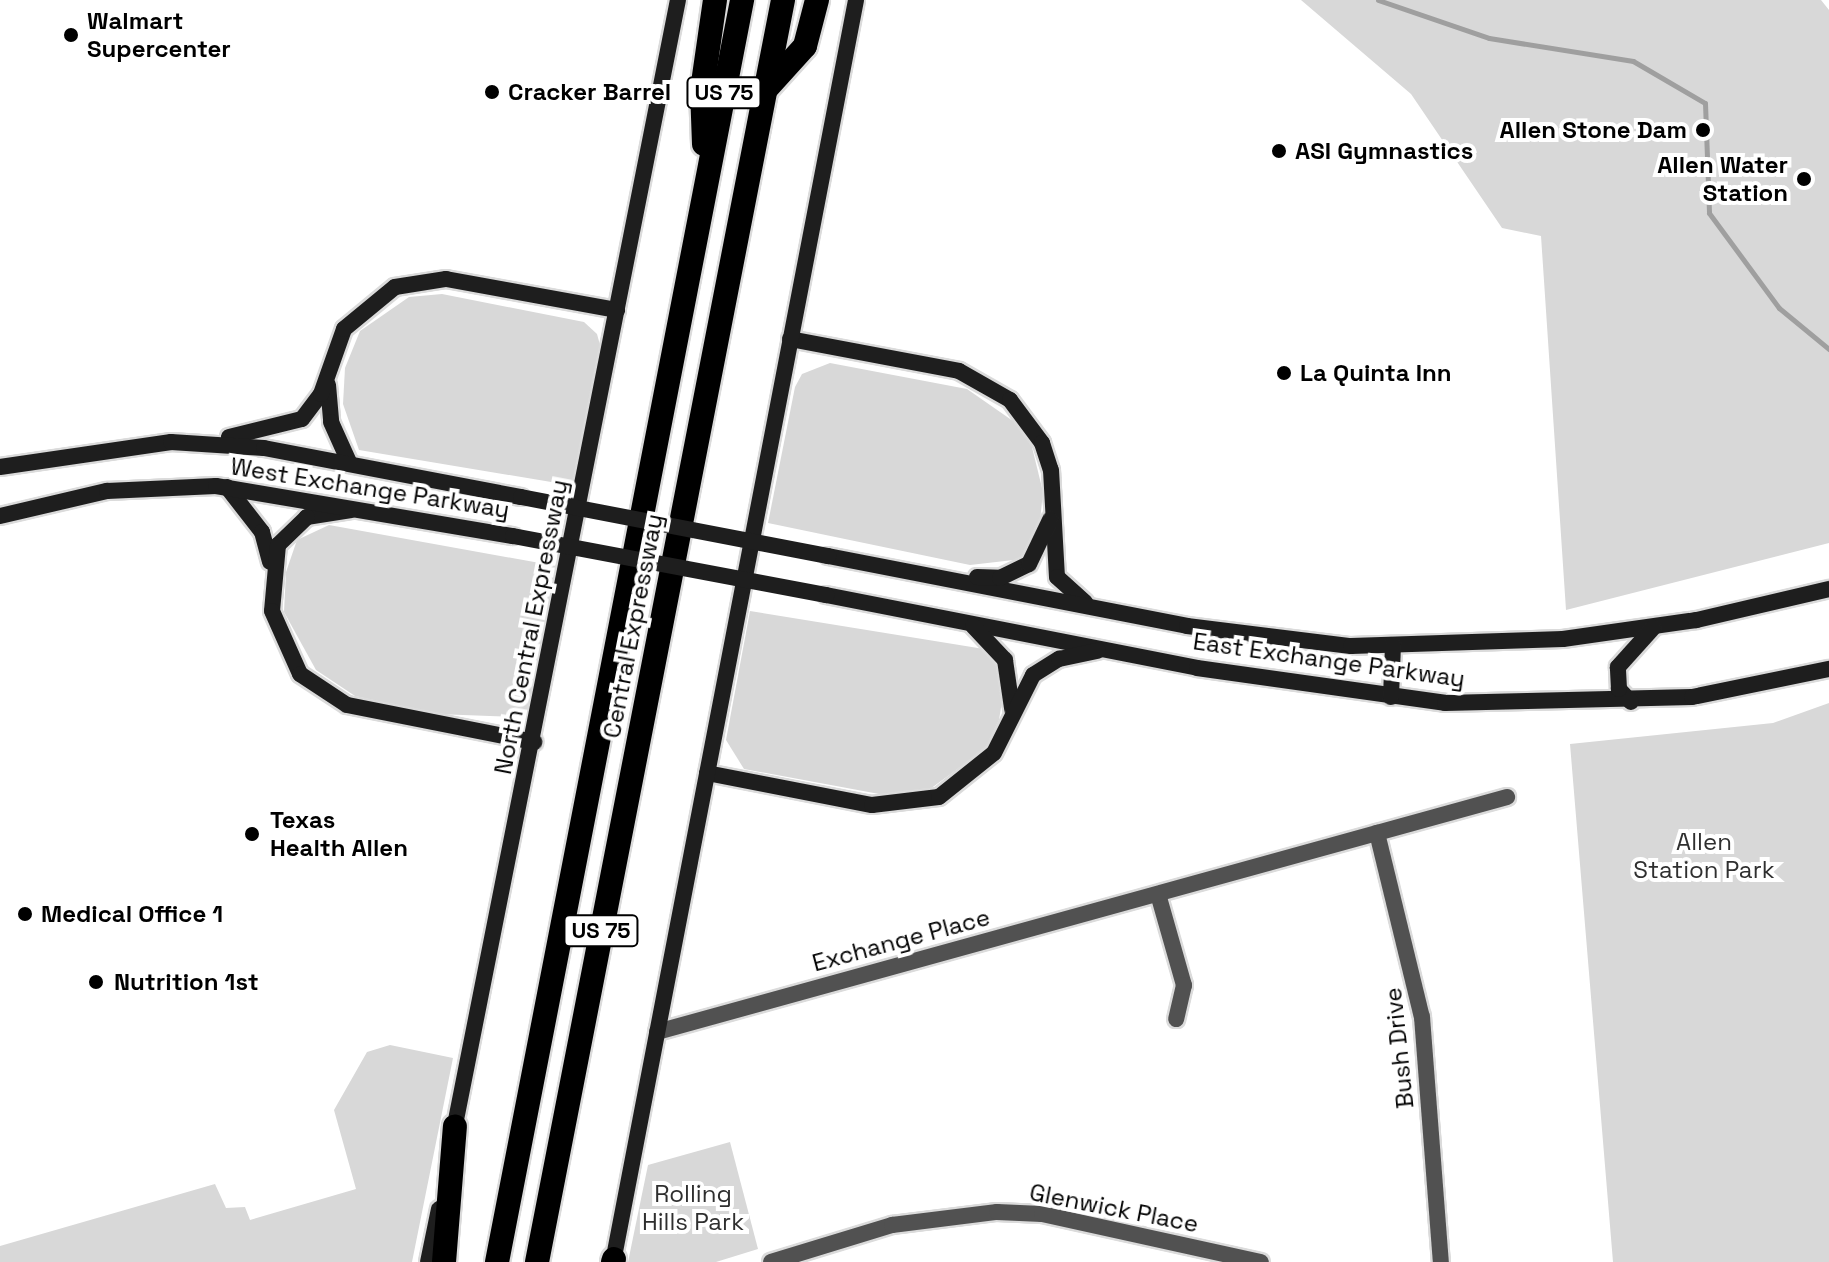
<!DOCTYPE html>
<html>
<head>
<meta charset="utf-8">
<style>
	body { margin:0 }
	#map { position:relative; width:1829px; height:1262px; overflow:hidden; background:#fff; font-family:"Space Grotesk",sans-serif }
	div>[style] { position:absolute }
	.green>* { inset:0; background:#d8d8d8 }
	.stream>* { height:5px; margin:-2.5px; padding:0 2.5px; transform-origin:2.5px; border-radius:2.5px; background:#9f9f9f }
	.roads { filter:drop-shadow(2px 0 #dbdbdb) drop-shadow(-2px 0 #dbdbdb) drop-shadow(0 2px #dbdbdb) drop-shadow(0 -2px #dbdbdb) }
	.street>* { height:16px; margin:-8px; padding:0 8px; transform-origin:8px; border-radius:8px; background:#515151 }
	.secondary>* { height:16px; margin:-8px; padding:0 8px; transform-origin:8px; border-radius:8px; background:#1e1e1e }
	.highway>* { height:24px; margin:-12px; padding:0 12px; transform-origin:12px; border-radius:12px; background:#000 }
	.secondary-bridge>* { height:16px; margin:-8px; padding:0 8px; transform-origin:8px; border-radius:8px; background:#1e1e1e }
	.dots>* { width:22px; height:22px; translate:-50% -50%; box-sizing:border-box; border:4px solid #fff; border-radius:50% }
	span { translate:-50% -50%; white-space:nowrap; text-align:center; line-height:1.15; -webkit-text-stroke:8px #fff; paint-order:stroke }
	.shield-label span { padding:2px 6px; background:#fff; border:2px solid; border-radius:6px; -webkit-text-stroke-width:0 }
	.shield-label { font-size:22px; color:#000; font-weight:700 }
	.poi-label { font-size:24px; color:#000; font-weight:700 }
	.left { translate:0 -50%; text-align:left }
	.right { translate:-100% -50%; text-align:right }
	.street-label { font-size:24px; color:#000 }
	.park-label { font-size:24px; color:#2f2f2f }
</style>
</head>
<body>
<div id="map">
	<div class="green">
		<i style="clip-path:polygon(1301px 0,1821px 0,1829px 10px,1829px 543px,1566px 610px,1541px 236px,1502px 228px,1411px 94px)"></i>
		<i style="clip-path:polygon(442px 294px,584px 322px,597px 334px,603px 356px,575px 486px,359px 450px,343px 404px,345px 368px,360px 331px,409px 297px)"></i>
		<i style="clip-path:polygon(830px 363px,967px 389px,1013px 421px,1031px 443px,1043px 492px,1039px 531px,1023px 559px,970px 565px,768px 523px,795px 387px,802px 374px)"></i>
		<i style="clip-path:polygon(329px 525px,562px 567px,529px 709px,514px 717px,436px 714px,355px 696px,316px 670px,284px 612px,286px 572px,297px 540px)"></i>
		<i style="clip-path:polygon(750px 611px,984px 649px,1006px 676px,999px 720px,985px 749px,926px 792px,890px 796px,744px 769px,726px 740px)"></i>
		<i style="clip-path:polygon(1829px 703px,1829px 1262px,1613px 1262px,1570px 744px,1773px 723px)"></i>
		<i style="clip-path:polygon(390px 1045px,453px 1058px,412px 1262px,0 1262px,0 1246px,215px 1184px,226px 1208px,245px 1207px,250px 1220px,356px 1189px,334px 1110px,367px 1052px)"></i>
		<i style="clip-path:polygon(730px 1142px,758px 1249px,716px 1262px,628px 1262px,648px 1165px)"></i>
	</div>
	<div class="stream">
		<i style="left:1378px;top:0;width:117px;rotate:18.9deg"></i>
		<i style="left:1489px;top:38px;width:146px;rotate:9.1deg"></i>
		<i style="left:1633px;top:61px;width:83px;rotate:30.3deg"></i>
		<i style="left:1705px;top:103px;width:110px;rotate:87.9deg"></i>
		<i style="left:1709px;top:213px;width:118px;rotate:53.6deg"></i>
		<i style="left:1779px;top:308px;width:65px;rotate:39.4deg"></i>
	</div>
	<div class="roads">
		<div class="street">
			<i style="left:1377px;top:833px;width:189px;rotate:76.3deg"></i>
			<i style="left:1422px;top:1017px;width:246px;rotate:85.6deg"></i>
			<i style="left:1158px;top:894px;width:95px;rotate:74.1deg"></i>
			<i style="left:1184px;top:985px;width:35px;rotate:103deg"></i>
			<i style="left:657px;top:1032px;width:882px;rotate:-15.45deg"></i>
			<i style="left:771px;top:1262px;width:127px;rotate:-17deg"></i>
			<i style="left:892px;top:1225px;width:106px;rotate:-7.1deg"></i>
			<i style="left:997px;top:1212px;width:45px;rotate:2.5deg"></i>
			<i style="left:1042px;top:1214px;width:224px;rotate:12.4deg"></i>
		</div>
		<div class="secondary">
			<i style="left:790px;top:339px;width:172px;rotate:10.7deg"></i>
			<i style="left:959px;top:371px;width:59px;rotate:29.6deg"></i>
			<i style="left:1010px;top:400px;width:54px;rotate:53.3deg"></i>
			<i style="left:1042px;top:443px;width:28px;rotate:72deg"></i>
			<i style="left:1051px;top:470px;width:107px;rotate:86.8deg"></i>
			<i style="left:1057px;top:577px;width:38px;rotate:42deg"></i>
			<i style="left:328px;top:385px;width:37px;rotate:85deg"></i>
			<i style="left:331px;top:422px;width:44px;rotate:65.8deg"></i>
			<i style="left:229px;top:437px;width:75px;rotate:-13.9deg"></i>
			<i style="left:302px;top:419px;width:31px;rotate:-53deg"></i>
			<i style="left:321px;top:394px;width:69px;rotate:-70.5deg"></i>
			<i style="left:344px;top:329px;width:66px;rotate:-39.5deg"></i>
			<i style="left:395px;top:287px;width:52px;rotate:-8.9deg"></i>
			<i style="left:446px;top:279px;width:174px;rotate:10.3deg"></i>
			<i style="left:0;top:467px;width:173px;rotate:-8.3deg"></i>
			<i style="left:171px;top:442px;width:93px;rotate:3.7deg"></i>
			<i style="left:264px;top:448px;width:262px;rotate:10.8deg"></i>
			<i style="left:227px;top:487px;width:57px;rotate:52.1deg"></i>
			<i style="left:262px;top:532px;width:31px;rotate:75deg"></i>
			<i style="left:351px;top:510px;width:45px;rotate:171deg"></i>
			<i style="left:307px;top:517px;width:40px;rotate:136deg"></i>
			<i style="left:278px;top:545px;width:66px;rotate:95.2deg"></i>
			<i style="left:272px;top:611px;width:69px;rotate:66deg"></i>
			<i style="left:300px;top:674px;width:56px;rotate:33.4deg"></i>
			<i style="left:347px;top:705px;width:191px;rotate:11.2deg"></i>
			<i style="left:0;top:516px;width:110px;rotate:-13.2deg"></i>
			<i style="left:107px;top:491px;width:109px;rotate:-2.6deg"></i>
			<i style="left:216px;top:486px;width:301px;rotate:9.6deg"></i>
			<i style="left:828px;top:556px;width:366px;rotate:11deg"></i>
			<i style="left:1187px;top:626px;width:165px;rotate:7deg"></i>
			<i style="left:1351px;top:646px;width:212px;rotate:-1.9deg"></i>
			<i style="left:1563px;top:639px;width:135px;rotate:-8.1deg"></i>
			<i style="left:1697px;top:620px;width:136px;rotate:-13.2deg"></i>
			<i style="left:977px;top:577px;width:23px;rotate:2deg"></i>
			<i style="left:1000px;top:578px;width:32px;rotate:-26deg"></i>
			<i style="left:1029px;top:564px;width:49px;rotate:-64.5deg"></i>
			<i style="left:826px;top:595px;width:378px;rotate:11.1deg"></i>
			<i style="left:1197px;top:668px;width:250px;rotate:8deg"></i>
			<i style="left:1445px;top:703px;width:247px;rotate:-1.4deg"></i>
			<i style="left:1692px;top:697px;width:140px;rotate:-11.6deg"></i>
			<i style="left:973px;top:626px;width:47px;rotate:46.7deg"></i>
			<i style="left:1005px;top:660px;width:49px;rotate:81.7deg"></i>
			<i style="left:1391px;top:697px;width:52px;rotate:-87.8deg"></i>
			<i style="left:1631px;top:702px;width:18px;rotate:-133deg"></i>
			<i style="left:1619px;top:689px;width:22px;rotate:-93deg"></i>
			<i style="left:1618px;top:667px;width:52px;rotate:-48.1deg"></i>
			<i style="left:707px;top:773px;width:168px;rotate:11deg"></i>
			<i style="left:872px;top:805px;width:67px;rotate:-6.8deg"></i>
			<i style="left:939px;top:797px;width:70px;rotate:-38.7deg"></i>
			<i style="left:994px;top:753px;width:87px;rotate:-63.4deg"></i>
			<i style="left:1033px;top:675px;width:31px;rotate:-32deg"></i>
			<i style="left:1059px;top:659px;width:40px;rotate:-12deg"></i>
			<i style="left:453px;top:1135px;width:1157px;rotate:-78.79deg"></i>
			<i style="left:428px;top:1262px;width:54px;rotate:-78.3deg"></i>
			<i style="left:613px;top:1262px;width:1285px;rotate:-79.1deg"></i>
		</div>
		<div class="highway">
			<i style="left:768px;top:87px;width:55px;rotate:-47.9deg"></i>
			<i style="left:805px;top:46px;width:48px;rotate:-75.4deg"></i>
			<i style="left:704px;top:144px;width:54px;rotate:-92.1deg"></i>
			<i style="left:702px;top:90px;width:91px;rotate:-81.8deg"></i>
			<i style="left:444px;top:1262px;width:136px;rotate:-85.4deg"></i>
			<i style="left:497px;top:1262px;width:1286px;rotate:-79.01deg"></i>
			<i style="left:537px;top:1262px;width:1286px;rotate:-78.97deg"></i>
			<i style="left:613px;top:1262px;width:3px;rotate:-72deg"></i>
		</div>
	</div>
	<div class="secondary-bridge">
		<i style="left:521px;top:497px;width:313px;rotate:10.9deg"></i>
		<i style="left:513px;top:536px;width:319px;rotate:10.7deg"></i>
	</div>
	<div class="dots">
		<i style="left:71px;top:35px;background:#000"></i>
		<i style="left:492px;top:92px;background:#000"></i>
		<i style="left:1703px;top:130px;background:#000"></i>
		<i style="left:1279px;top:151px;background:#000"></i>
		<i style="left:1804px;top:179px;background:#000"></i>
		<i style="left:1284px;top:373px;background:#000"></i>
		<i style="left:252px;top:834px;background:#000"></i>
		<i style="left:25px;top:914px;background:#000"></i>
		<i style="left:96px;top:982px;background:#000"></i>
	</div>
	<div class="shield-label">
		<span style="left:724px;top:93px">US 75</span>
		<span style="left:601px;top:931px">US 75</span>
	</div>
	<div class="poi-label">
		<span class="left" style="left:87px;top:35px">Walmart<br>Supercenter</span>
		<span class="left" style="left:508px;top:92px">Cracker Barrel</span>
		<span class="right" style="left:1687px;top:130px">Allen Stone Dam</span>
		<span class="left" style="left:1295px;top:151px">ASI Gymnastics</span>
		<span class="right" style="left:1788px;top:179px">Allen Water<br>Station</span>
		<span class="left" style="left:1300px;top:373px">La Quinta Inn</span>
		<span class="left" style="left:270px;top:834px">Texas<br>Health Allen</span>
		<span class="left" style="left:41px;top:914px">Medical Office 1</span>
		<span class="left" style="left:114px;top:982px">Nutrition 1st</span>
	</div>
	<div class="street-label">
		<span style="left:370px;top:488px;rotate:9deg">West Exchange Parkway</span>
		<span style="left:633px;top:626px;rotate:-79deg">Central Expressway</span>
		<span style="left:531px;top:627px;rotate:-79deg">North Central Expressway</span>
		<span style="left:1329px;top:660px;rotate:8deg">East Exchange Parkway</span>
		<span style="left:901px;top:940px;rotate:-15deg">Exchange Place</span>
		<span style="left:1399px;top:1048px;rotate:-96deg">Bush Drive</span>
		<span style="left:1114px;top:1208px;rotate:11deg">Glenwick Place</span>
	</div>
	<div class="park-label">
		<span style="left:1704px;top:856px">Allen<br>Station Park</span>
		<span style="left:693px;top:1208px">Rolling<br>Hills Park</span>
	</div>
</div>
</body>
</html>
